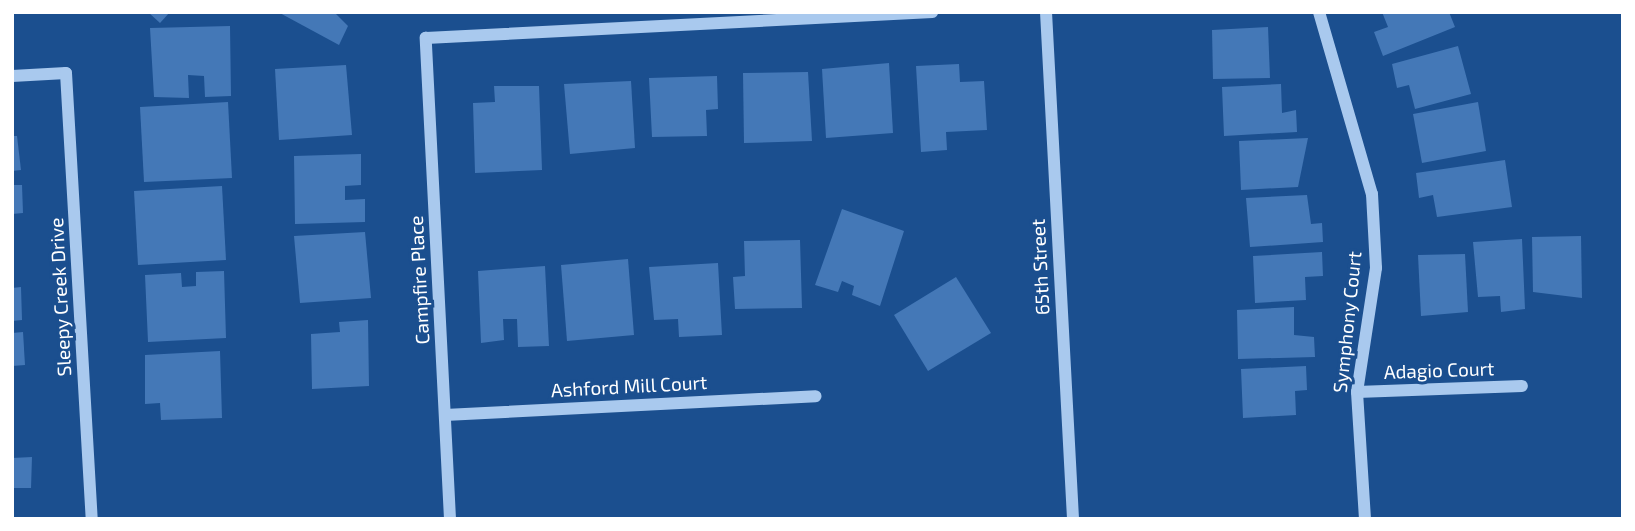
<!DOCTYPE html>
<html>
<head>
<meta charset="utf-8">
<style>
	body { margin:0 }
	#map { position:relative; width:1635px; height:531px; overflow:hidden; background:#1b4f8f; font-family:"Exo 2",sans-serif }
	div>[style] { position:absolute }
	.building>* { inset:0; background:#4478b7 }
	.minor>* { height:12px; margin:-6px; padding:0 6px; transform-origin:6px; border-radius:6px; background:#a9c9ee }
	span { translate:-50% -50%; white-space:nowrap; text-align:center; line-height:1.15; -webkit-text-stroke:6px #1b4f8f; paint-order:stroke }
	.street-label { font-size:19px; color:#fff }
	.frame { position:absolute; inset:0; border:14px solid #fff; pointer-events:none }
</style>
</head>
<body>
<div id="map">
	<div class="building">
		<i style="clip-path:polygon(148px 12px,170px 12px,160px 23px)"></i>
		<i style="clip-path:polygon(278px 12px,334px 12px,348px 26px,339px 45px)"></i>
		<i style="clip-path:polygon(1382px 12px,1449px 12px,1455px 27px,1383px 56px,1374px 32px,1388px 27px)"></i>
		<i style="clip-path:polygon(230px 26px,231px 96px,205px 97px,204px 76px,188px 75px,189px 98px,154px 97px,150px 28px)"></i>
		<i style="clip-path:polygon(1268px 27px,1270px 78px,1213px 79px,1212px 30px)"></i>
		<i style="clip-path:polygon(1458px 46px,1471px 94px,1415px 109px,1409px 85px,1397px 88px,1392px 64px)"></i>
		<i style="clip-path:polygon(889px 63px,893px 133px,826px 138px,822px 69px)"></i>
		<i style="clip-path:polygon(959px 64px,960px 82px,984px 81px,987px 130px,946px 132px,947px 150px,921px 152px,916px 66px)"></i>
		<i style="clip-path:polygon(346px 65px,352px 135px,279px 140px,275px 69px)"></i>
		<i style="clip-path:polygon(808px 72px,812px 141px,744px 143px,743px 73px)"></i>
		<i style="clip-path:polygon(717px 76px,718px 109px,706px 110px,707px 136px,652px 137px,649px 78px)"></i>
		<i style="clip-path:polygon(631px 81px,635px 148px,570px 154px,564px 84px)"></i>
		<i style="clip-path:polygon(1281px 84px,1282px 113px,1296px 110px,1297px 132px,1224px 136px,1222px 87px)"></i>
		<i style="clip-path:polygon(494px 86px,539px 86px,542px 170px,475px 173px,473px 103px,495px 102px)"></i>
		<i style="clip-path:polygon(228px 102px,232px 178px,144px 182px,140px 107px)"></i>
		<i style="clip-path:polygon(1478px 102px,1486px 151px,1422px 163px,1413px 114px)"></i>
		<i style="clip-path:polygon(12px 136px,17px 136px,21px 170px,12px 171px)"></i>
		<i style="clip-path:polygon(1308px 138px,1298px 187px,1241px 190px,1239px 141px)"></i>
		<i style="clip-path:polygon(361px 154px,361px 185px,345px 186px,345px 200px,365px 199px,365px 222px,295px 224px,294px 156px)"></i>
		<i style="clip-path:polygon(1505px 160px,1512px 207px,1437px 217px,1433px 195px,1419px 198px,1416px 173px)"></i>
		<i style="clip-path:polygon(12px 185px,22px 185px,23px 213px,12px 214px)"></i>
		<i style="clip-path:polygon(222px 186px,226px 260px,138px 265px,134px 191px)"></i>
		<i style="clip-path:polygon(1307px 195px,1311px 224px,1322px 223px,1323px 242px,1250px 247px,1246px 198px)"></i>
		<i style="clip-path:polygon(842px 209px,904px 231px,880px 306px,852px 295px,854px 286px,842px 281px,838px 292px,815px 285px)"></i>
		<i style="clip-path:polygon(365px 232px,371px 298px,300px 303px,294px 236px)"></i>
		<i style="clip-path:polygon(1581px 236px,1582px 298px,1533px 292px,1532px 237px)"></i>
		<i style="clip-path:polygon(1522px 239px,1525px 309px,1501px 312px,1500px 296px,1478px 297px,1473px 242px)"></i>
		<i style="clip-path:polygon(800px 240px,802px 308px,735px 309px,733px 277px,745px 276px,744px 241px)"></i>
		<i style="clip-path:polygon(1322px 252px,1323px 276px,1305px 277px,1306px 300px,1255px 303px,1253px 256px)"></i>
		<i style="clip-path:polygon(1465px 254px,1468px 312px,1421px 316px,1418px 255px)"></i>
		<i style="clip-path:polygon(628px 259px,634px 335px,567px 341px,561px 265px)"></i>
		<i style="clip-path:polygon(718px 263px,722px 335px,679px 337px,678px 319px,654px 320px,649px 267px)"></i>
		<i style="clip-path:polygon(545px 266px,549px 346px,518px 347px,517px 319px,503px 319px,504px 340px,481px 343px,478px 271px)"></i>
		<i style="clip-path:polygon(224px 271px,226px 338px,148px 342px,145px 275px,181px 273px,182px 287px,196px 286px,196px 272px)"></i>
		<i style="clip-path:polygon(956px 277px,991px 333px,928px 371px,894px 315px)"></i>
		<i style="clip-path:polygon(21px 287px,22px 320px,12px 321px,12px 288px)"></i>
		<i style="clip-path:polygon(1294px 307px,1294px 335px,1314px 337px,1315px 357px,1238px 359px,1237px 310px)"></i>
		<i style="clip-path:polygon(368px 320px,369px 386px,312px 389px,311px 334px,340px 332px,339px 322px)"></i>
		<i style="clip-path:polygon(23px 332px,25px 365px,12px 366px,12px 333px)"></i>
		<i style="clip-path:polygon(220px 351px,222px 418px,161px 420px,160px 403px,145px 404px,145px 355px)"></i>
		<i style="clip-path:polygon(1306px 366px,1307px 390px,1295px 391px,1296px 415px,1243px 418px,1241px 369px)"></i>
		<i style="clip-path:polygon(32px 457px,31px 488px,12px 488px,12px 458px)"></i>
	</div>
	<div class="minor">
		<i style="left:1046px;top:12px;width:508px;rotate:86.95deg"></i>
		<i style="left:1319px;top:12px;width:190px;rotate:73.8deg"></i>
		<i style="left:1372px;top:194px;width:74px;rotate:86.9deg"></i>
		<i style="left:1376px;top:268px;width:125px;rotate:98.7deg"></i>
		<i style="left:1357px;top:392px;width:127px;rotate:86.4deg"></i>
		<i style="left:12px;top:76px;width:54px;rotate:-3.2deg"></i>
		<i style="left:66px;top:73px;width:447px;rotate:86.7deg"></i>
		<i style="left:1357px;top:392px;width:165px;rotate:-2.1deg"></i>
		<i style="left:445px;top:415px;width:371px;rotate:-2.9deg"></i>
		<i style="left:450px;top:519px;width:482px;rotate:-92.9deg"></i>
		<i style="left:426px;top:38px;width:507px;rotate:-2.94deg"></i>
	</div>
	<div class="street-label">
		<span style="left:1040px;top:267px;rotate:-93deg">65th Street</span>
		<span style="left:419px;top:280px;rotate:-93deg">Campfire Place</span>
		<span style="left:60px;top:297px;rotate:-93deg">Sleepy Creek Drive</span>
		<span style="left:1347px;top:322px;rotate:-84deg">Symphony Court</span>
		<span style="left:1439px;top:370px;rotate:-2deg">Adagio Court</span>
		<span style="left:629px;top:386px;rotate:-3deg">Ashford Mill Court</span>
	</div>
	<div class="frame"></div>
</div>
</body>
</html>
